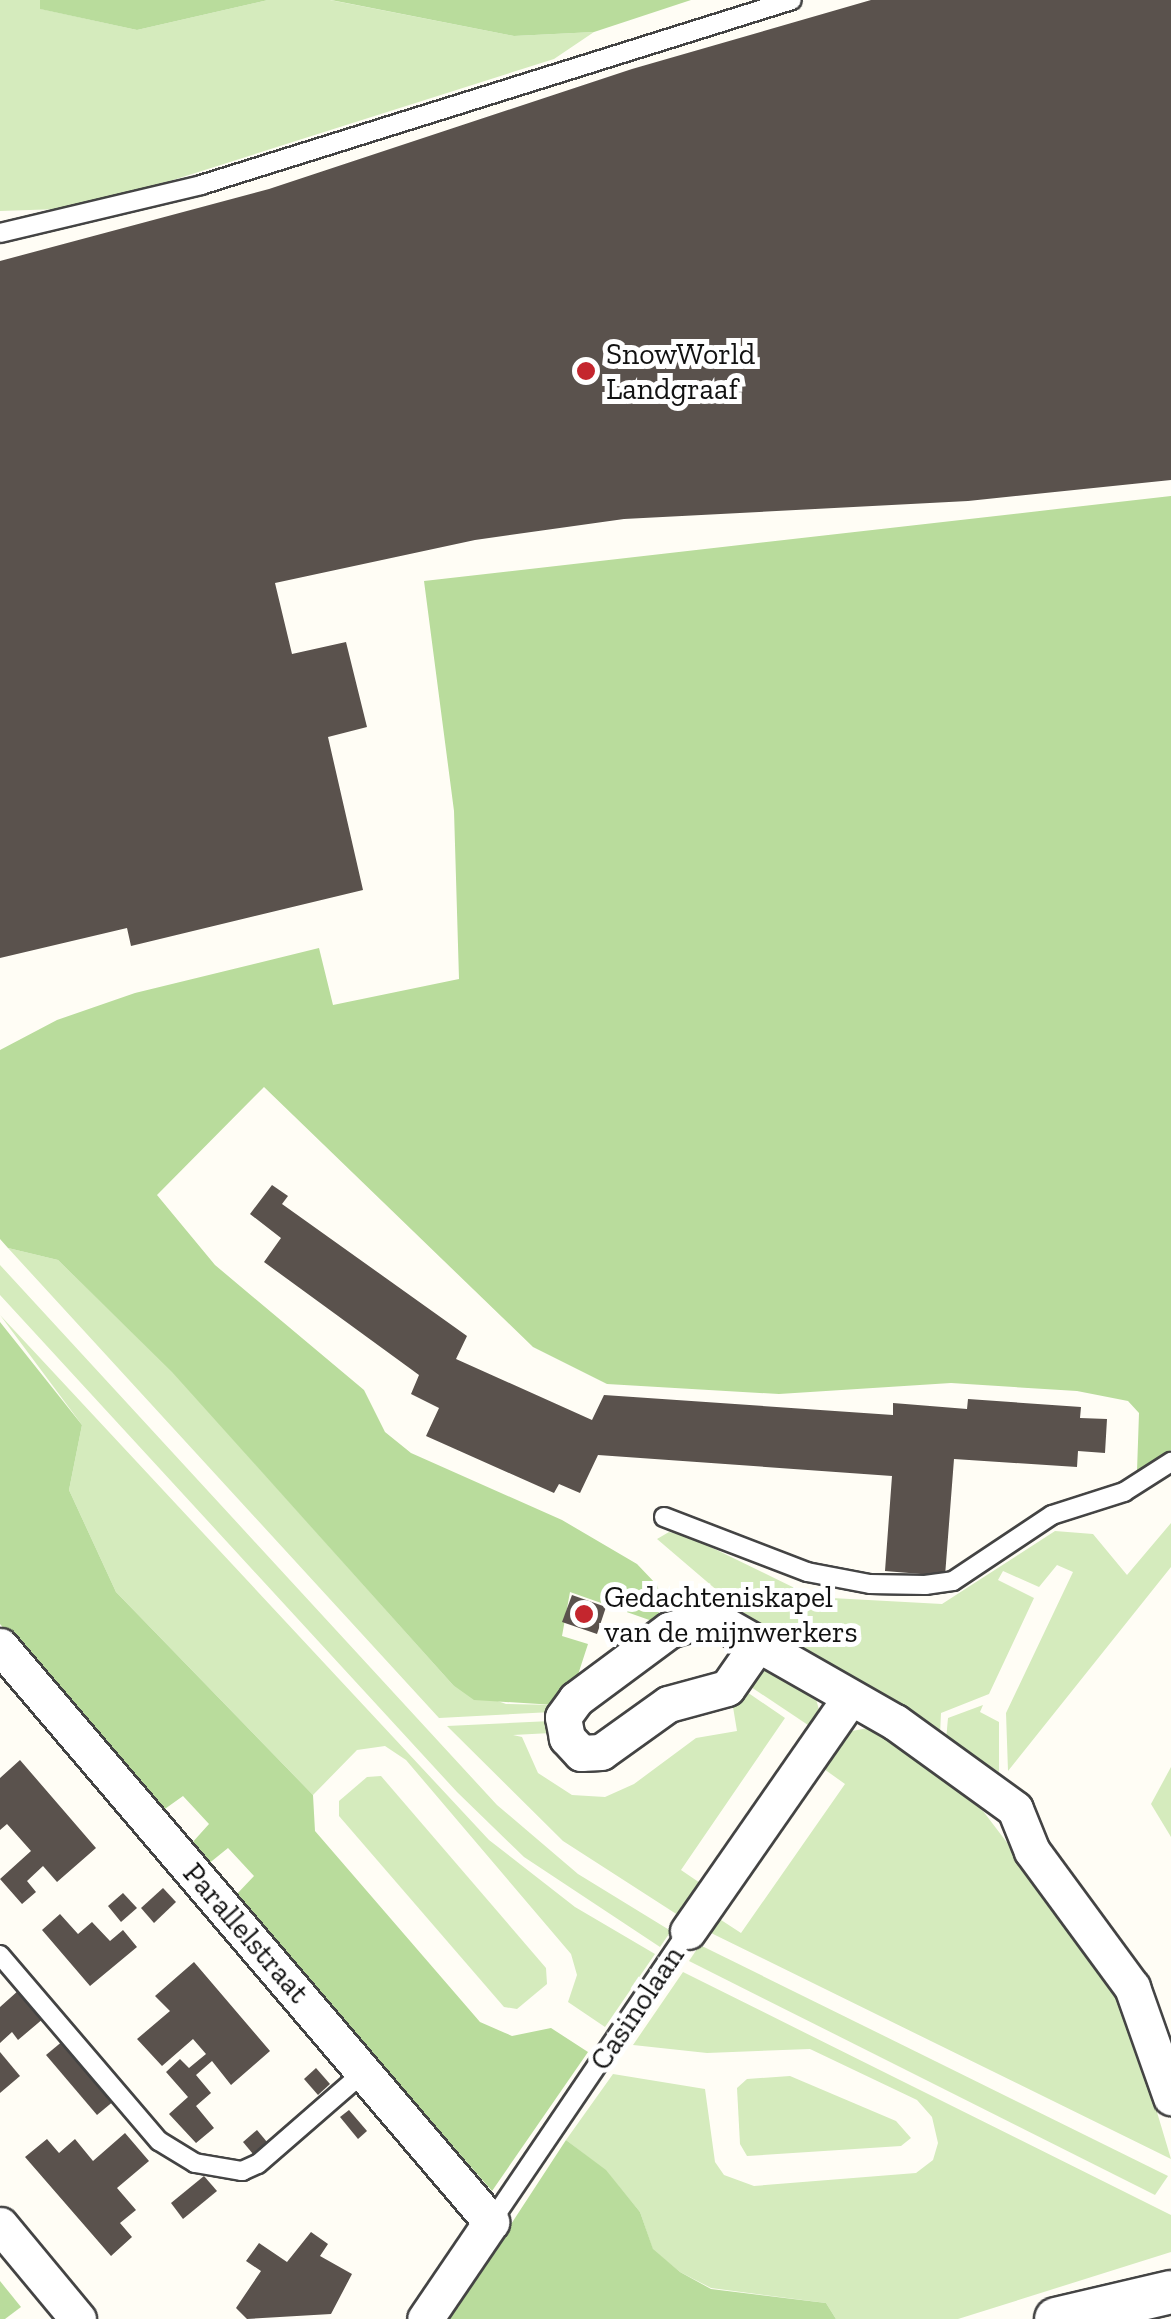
<!DOCTYPE html>
<html>
<head>
<meta charset="utf-8">
<style>
	body { margin:0 }
	#map { position:relative; width:1171px; height:2319px; overflow:hidden; background:#fffdf5; font-family:"Zilla Slab",serif }
	div>[style] { position:absolute }
	.green>* { inset:0; background:#d5ebbd }
	.forest>* { inset:0; background:#b9dc9c }
	.building>* { inset:0; background:#5a524d }
	.roads { filter:drop-shadow(2px 0 #444) drop-shadow(-2px 0 #444) drop-shadow(0 2px #444) drop-shadow(0 -2px #444) }
	.service>* { height:18px; margin:-9px; padding:0 9px; transform-origin:9px; border-radius:9px; background:#fff }
	.minor>* { height:35px; margin:-17.5px; padding:0 17.5px; transform-origin:17.5px; border-radius:17.5px; background:#fff }
	.tertiary>* { height:42px; margin:-21px; padding:0 21px; transform-origin:21px; border-radius:21px; background:#fff }
	.dots>* { width:28px; height:28px; translate:-50% -50%; box-sizing:border-box; border:5px solid #fff; border-radius:50% }
	span { translate:-50% -50%; white-space:nowrap; text-align:center; line-height:1.15; -webkit-text-stroke:10px #fff; paint-order:stroke }
	.poi-label { font-size:30px; color:#111 }
	.left { translate:0 -50%; text-align:left }
	.street-label { font-size:30px; color:#111 }
</style>
</head>
<body>
<div id="map">
	<div class="green">
		<i style="clip-path:polygon(0 0,40px 0,41px 9px,137px 30px,268px 0,330px 0,514px 36px,594px 32px,554px 59px,170px 181px,59px 209px,0 211px)"></i>
		<i style="clip-path:polygon(8px 1248px,58px 1260px,172px 1371px,453px 1685px,506px 1704px,555px 1705px,552px 1712px,439px 1718px)"></i>
		<i style="clip-path:polygon(0 1265px,497px 1805px,578px 1874px,671px 1931px,660px 1947px,524px 1857px,457px 1792px,0 1295px)"></i>
		<i style="clip-path:polygon(0 1315px,489px 1840px,575px 1907px,655px 1954px,605px 2027px,568px 2002px,577px 1975px,571px 1954px,406px 1760px,385px 1746px,357px 1750px,313px 1795px,116px 1592px,69px 1490px,82px 1425px)"></i>
		<i style="clip-path:polygon(1171px 1523px,1171px 1567px,1008px 1771px,1006px 1713px,1073px 1572px,1057px 1565px,1039px 1587px,1003px 1571px,998px 1580px,1034px 1598px,989px 1694px,941px 1713px,940px 1735px,774px 1639px,657px 1539px,669px 1532px,690px 1537px,813px 1597px,942px 1604px,1055px 1531px,1093px 1534px,1127px 1575px)"></i>
		<i style="clip-path:polygon(765px 1668px,815px 1695px,819px 1710px,811px 1727px,748px 1685px)"></i>
		<i style="clip-path:polygon(744px 1690px,785px 1718px,681px 1870px,703px 1885px,681px 1917px,563px 1841px,447px 1726px,551px 1721px,551px 1733px,513px 1735px,522px 1737px,538px 1773px,572px 1795px,605px 1797px,634px 1784px,696px 1738px,737px 1731px,732px 1701px)"></i>
		<i style="clip-path:polygon(983px 1705px,980px 1712px,999px 1722px,999px 1772px,946px 1740px,948px 1718px)"></i>
		<i style="clip-path:polygon(873px 1727px,983px 1811px,1106px 1973px,1128px 2015px,1171px 2159px,709px 1932px,718px 1918px,741px 1933px,845px 1784px,824px 1769px,852px 1731px)"></i>
		<i style="clip-path:polygon(1171px 1767px,1171px 1837px,1151px 1804px)"></i>
		<i style="clip-path:polygon(381px 1776px,546px 1968px,547px 1984px,517px 2009px,504px 2007px,339px 1816px,339px 1801px,367px 1777px)"></i>
		<i style="clip-path:polygon(699px 1946px,704px 1947px,1168px 2176px,1155px 2195px,689px 1961px)"></i>
		<i style="clip-path:polygon(683px 1972px,1171px 2215px,1171px 2252px,958px 2319px,836px 2319px,826px 2303px,711px 2288px,680px 2272px,653px 2250px,640px 2212px,606px 2171px,566px 2140px,613px 2074px,705px 2089px,715px 2162px,724px 2175px,754px 2186px,916px 2173px,933px 2160px,938px 2143px,932px 2117px,917px 2100px,810px 2049px,707px 2053px,633px 2045px)"></i>
		<i style="clip-path:polygon(790px 2076px,896px 2121px,911px 2138px,901px 2146px,747px 2156px,740px 2144px,737px 2088px,747px 2079px)"></i>
	</div>
	<div class="forest">
		<i style="clip-path:polygon(40px 0,268px 0,137px 30px,40px 9px)"></i>
		<i style="clip-path:polygon(331px 0,691px 0,594px 32px,514px 36px)"></i>
		<i style="clip-path:polygon(1171px 496px,1171px 1450px,1137px 1471px,1139px 1413px,1128px 1401px,1077px 1391px,951px 1383px,779px 1394px,607px 1384px,533px 1347px,264px 1087px,157px 1195px,215px 1265px,364px 1390px,385px 1432px,411px 1453px,562px 1520px,637px 1564px,657px 1585px,663px 1602px,655px 1622px,570px 1592px,562px 1636px,588px 1644px,574px 1687px,555px 1705px,474px 1700px,453px 1685px,172px 1372px,58px 1260px,8px 1248px,0 1239px,0 1050px,57px 1020px,135px 993px,319px 948px,333px 1005px,459px 979px,454px 811px,424px 581px)"></i>
		<i style="clip-path:polygon(0 1322px,82px 1425px,69px 1490px,116px 1592px,313px 1795px,315px 1831px,480px 2022px,512px 2036px,551px 2028px,588px 2052px,492px 2191px,235px 1896px,254px 1876px,228px 1848px,207px 1865px,191px 1844px,209px 1824px,183px 1796px,162px 1811px,0 1624px)"></i>
		<i style="clip-path:polygon(566px 2140px,606px 2170px,640px 2212px,653px 2249px,680px 2272px,711px 2289px,826px 2303px,836px 2319px,449px 2319px)"></i>
		<i style="clip-path:polygon(0 2281px,21px 2307px,5px 2319px,0 2319px)"></i>
	</div>
	<div class="building">
		<i style="clip-path:polygon(871px 0,1171px 0,1171px 480px,968px 501px,624px 519px,475px 540px,275px 583px,292px 654px,346px 642px,367px 727px,328px 737px,363px 890px,131px 946px,127px 928px,0 958px,0 261px,269px 189px,632px 69px)"></i>
		<i style="clip-path:polygon(272px 1185px,288px 1196px,282px 1204px,467px 1336px,456px 1359px,592px 1420px,604px 1395px,893px 1415px,893px 1403px,967px 1409px,968px 1399px,1081px 1407px,1080px 1418px,1107px 1419px,1105px 1453px,1078px 1451px,1077px 1467px,954px 1459px,945px 1576px,885px 1571px,892px 1476px,598px 1455px,580px 1493px,559px 1484px,554px 1493px,426px 1436px,439px 1408px,411px 1394px,419px 1375px,264px 1262px,281px 1238px,250px 1214px)"></i>
		<i style="clip-path:polygon(572px 1595px,606px 1607px,597px 1634px,562px 1622px)"></i>
		<i style="clip-path:polygon(20px 1760px,96px 1848px,57px 1882px,43px 1866px,27px 1881px,36px 1892px,22px 1904px,0 1879px,31px 1851px,7px 1824px,0 1830px,0 1778px)"></i>
		<i style="clip-path:polygon(163px 1888px,176px 1902px,154px 1923px,141px 1908px)"></i>
		<i style="clip-path:polygon(123px 1893px,137px 1908px,121px 1922px,108px 1906px)"></i>
		<i style="clip-path:polygon(60px 1914px,78px 1934px,92px 1922px,110px 1941px,123px 1930px,137px 1947px,90px 1986px,42px 1930px)"></i>
		<i style="clip-path:polygon(194px 1962px,270px 2051px,231px 2085px,212px 2061px,196px 2075px,211px 2093px,196px 2106px,214px 2128px,196px 2143px,169px 2114px,188px 2097px,166px 2072px,180px 2059px,189px 2068px,206px 2054px,193px 2039px,162px 2066px,137px 2039px,170px 2011px,155px 1996px)"></i>
		<i style="clip-path:polygon(19px 1990px,44px 2018px,18px 2040px,12px 2032px,0 2043px,0 2007px)"></i>
		<i style="clip-path:polygon(64px 2040px,115px 2100px,97px 2115px,46px 2055px)"></i>
		<i style="clip-path:polygon(0 2052px,20px 2076px,0 2093px)"></i>
		<i style="clip-path:polygon(316px 2068px,330px 2084px,318px 2095px,304px 2079px)"></i>
		<i style="clip-path:polygon(349px 2110px,367px 2131px,358px 2139px,340px 2117px)"></i>
		<i style="clip-path:polygon(257px 2130px,267px 2142px,253px 2154px,243px 2142px)"></i>
		<i style="clip-path:polygon(125px 2133px,149px 2161px,117px 2188px,136px 2210px,120px 2223px,132px 2237px,111px 2256px,25px 2157px,47px 2139px,59px 2153px,75px 2139px,93px 2161px)"></i>
		<i style="clip-path:polygon(204px 2176px,217px 2191px,183px 2219px,171px 2203px)"></i>
		<i style="clip-path:polygon(311px 2232px,328px 2244px,320px 2256px,352px 2274px,331px 2314px,247px 2319px,236px 2308px,261px 2271px,246px 2261px,259px 2243px,287px 2262px)"></i>
	</div>
	<div class="roads">
		<div class="service">
			<i style="left:0;top:233px;width:207px;rotate:-13.4deg"></i>
			<i style="left:201px;top:185px;width:619px;rotate:-17.38deg"></i>
			<i style="left:664px;top:1517px;width:153px;rotate:21deg"></i>
			<i style="left:807px;top:1572px;width:64px;rotate:10.8deg"></i>
			<i style="left:870px;top:1584px;width:55px;rotate:1deg"></i>
			<i style="left:925px;top:1585px;width:28px;rotate:-8deg"></i>
			<i style="left:953px;top:1581px;width:119px;rotate:-33.7deg"></i>
			<i style="left:1052px;top:1515px;width:76px;rotate:-17.7deg"></i>
			<i style="left:1124px;top:1492px;width:56px;rotate:-32.6deg"></i>
			<i style="left:0;top:1955px;width:245px;rotate:49.5deg"></i>
			<i style="left:159px;top:2141px;width:42px;rotate:31.4deg"></i>
			<i style="left:195px;top:2163px;width:48px;rotate:9.7deg"></i>
			<i style="left:242px;top:2171px;width:17px;rotate:-24deg"></i>
			<i style="left:258px;top:2164px;width:142px;rotate:-41deg"></i>
			<i style="left:491px;top:2222px;width:351px;rotate:-55.9deg"></i>
		</div>
		<div class="minor">
			<i style="left:757px;top:1645px;width:52px;rotate:124.9deg"></i>
			<i style="left:727px;top:1688px;width:61px;rotate:164.8deg"></i>
			<i style="left:668px;top:1704px;width:82px;rotate:144.4deg"></i>
			<i style="left:601px;top:1752px;width:20px;rotate:177deg"></i>
			<i style="left:581px;top:1753px;width:21px;rotate:-133deg"></i>
			<i style="left:567px;top:1738px;width:21px;rotate:-101deg"></i>
			<i style="left:563px;top:1717px;width:22px;rotate:-54deg"></i>
			<i style="left:576px;top:1699px;width:116px;rotate:-36.6deg"></i>
			<i style="left:669px;top:1630px;width:39px;rotate:-17deg"></i>
			<i style="left:706px;top:1619px;width:18px;rotate:16deg"></i>
			<i style="left:723px;top:1624px;width:198px;rotate:29.7deg"></i>
			<i style="left:895px;top:1722px;width:148px;rotate:35.9deg"></i>
			<i style="left:1015px;top:1809px;width:45px;rotate:68deg"></i>
			<i style="left:1032px;top:1851px;width:169px;rotate:53.7deg"></i>
			<i style="left:1132px;top:1987px;width:117px;rotate:70.5deg"></i>
			<i style="left:0;top:1646px;width:757px;rotate:49.55deg"></i>
			<i style="left:491px;top:2222px;width:117px;rotate:124.2deg"></i>
			<i style="left:688px;top:1931px;width:284px;rotate:-55.2deg"></i>
			<i style="left:0;top:2225px;width:122px;rotate:50.3deg"></i>
		</div>
		<div class="tertiary">
			<i style="left:1056px;top:2319px;width:118px;rotate:-13.2deg"></i>
		</div>
	</div>
	<div class="dots">
		<i style="left:586px;top:371px;background:#c4262e"></i>
		<i style="left:584px;top:1614px;background:#c4262e"></i>
	</div>
	<div class="poi-label">
		<span class="left" style="left:606px;top:371px">SnowWorld<br>Landgraaf</span>
		<span class="left" style="left:604px;top:1614px">Gedachteniskapel<br>van de mijnwerkers</span>
	</div>
	<div class="street-label">
		<span style="left:246px;top:1933px;rotate:49deg">Parallelstraat</span>
		<span style="left:637px;top:2008px;rotate:-56deg">Casinolaan</span>
	</div>
</div>
</body>
</html>
